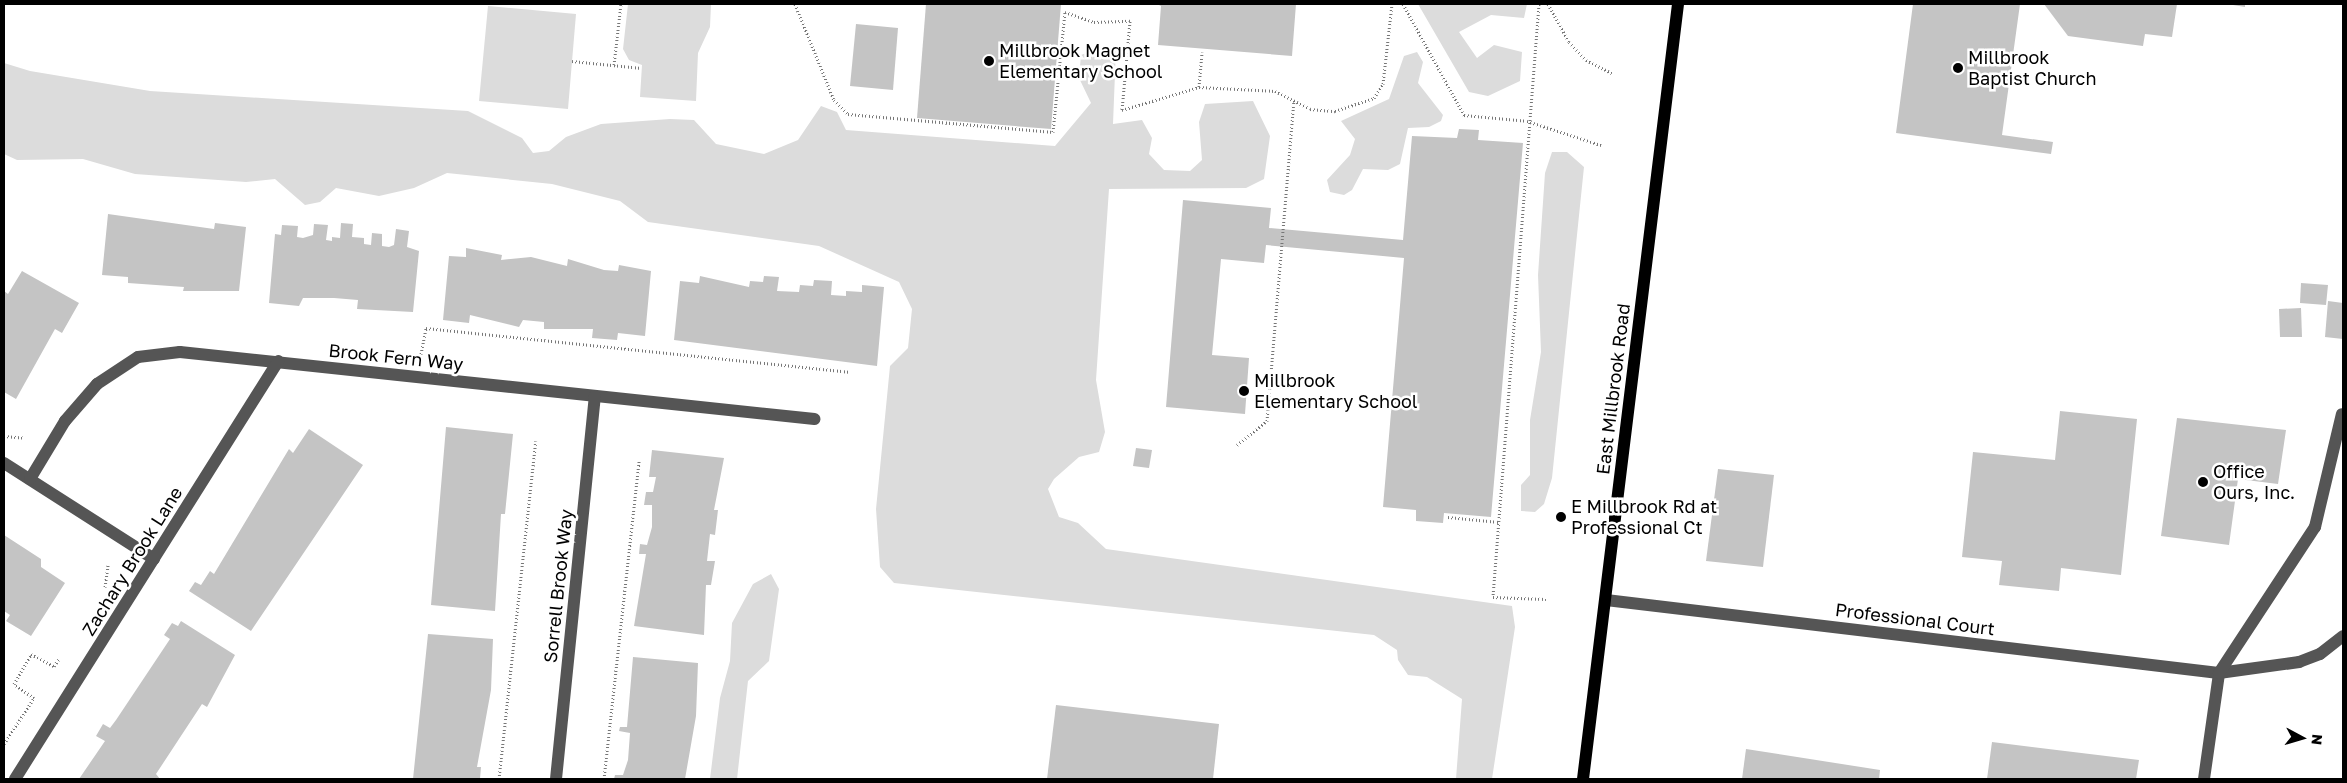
<!DOCTYPE html>
<html>
<head>
<meta charset="utf-8">
<style>
	body { margin:0 }
	#map { position:relative; width:2347px; height:783px; overflow:hidden; background:#fff; font-family:"Golos Text",sans-serif }
	div>[style] { position:absolute }
	.green>* { inset:0; background:#dcdcdc }
	.building>* { inset:0; background:#c4c4c4 }
	.path>* { height:3px; margin-top:-1.5px; transform-origin:0; background:repeating-linear-gradient(90deg,#777 0 1px,transparent 0 3.5px) }
	.minor>* { height:12px; margin:-6px; padding:0 6px; transform-origin:6px; border-radius:6px; background:#555 }
	.major>* { height:12px; margin:-6px; padding:0 6px; transform-origin:6px; border-radius:6px; background:#000 }
	.dots>* { width:14px; height:14px; translate:-50% -50%; box-sizing:border-box; border:2px solid #fff; border-radius:50% }
	span { translate:-50% -50%; white-space:nowrap; text-align:center; line-height:1.15; -webkit-text-stroke:5px #fff; paint-order:stroke }
	.poi-label { font-size:18px; color:#000 }
	.left { translate:0 -50%; text-align:left }
	.street-label { font-size:18px; color:#000 }
	.frame { position:absolute; inset:0; border:5px solid #000; pointer-events:none }
	.north { position:absolute; left:2277px; top:713px; width:50px; height:50px; -webkit-text-stroke:4px #fff; paint-order:stroke; rotate:96deg; font-size:14px; font-weight:700; line-height:20px; text-align:center; color:#000 }
	.north::after { content:''; display:block; margin:auto; width:18px; height:22px; background:#000; clip-path:polygon(50% 0,100% 100%,50% 72%,0 100%) }
</style>
</head>
<body>
<div id="map">
	<div class="green">
		<i style="clip-path:polygon(628px 4px,711px 4px,710px 27px,698px 53px,696px 101px,640px 97px,642px 65px,629px 60px,623px 49px)"></i>
		<i style="clip-path:polygon(1418px 4px,1527px 4px,1524px 18px,1491px 15px,1459px 32px,1477px 58px,1494px 45px,1522px 52px,1520px 81px,1488px 96px,1469px 92px)"></i>
		<i style="clip-path:polygon(488px 6px,576px 14px,568px 109px,479px 101px)"></i>
		<i style="clip-path:polygon(1104px 46px,1116px 48px,1113px 124px,1142px 120px,1152px 138px,1149px 154px,1164px 170px,1190px 171px,1202px 160px,1199px 122px,1205px 104px,1253px 101px,1270px 136px,1264px 179px,1246px 188px,1109px 189px,1096px 380px,1105px 432px,1099px 452px,1079px 457px,1054px 479px,1048px 489px,1059px 517px,1078px 523px,1106px 549px,1512px 606px,1515px 627px,1492px 779px,1456px 779px,1462px 699px,1427px 677px,1408px 675px,1398px 660px,1397px 650px,1374px 635px,894px 583px,880px 567px,876px 509px,890px 366px,908px 348px,912px 309px,899px 282px,819px 246px,648px 222px,620px 201px,552px 184px,447px 173px,414px 188px,379px 196px,336px 188px,320px 202px,305px 205px,275px 179px,246px 182px,135px 174px,83px 159px,17px 160px,4px 154px,4px 63px,30px 71px,150px 91px,468px 111px,522px 138px,533px 153px,549px 151px,566px 137px,601px 124px,670px 119px,694px 120px,716px 144px,764px 154px,798px 140px,821px 106px,837px 112px,846px 130px,1055px 146px,1091px 103px,1079px 78px,1081px 55px)"></i>
		<i style="clip-path:polygon(1417px 52px,1423px 62px,1418px 83px,1443px 115px,1441px 121px,1429px 127px,1408px 128px,1400px 164px,1388px 170px,1363px 169px,1352px 190px,1344px 195px,1330px 192px,1327px 180px,1350px 155px,1355px 139px,1341px 121px,1389px 99px,1404px 56px)"></i>
		<i style="clip-path:polygon(1552px 152px,1567px 152px,1584px 167px,1552px 478px,1544px 504px,1535px 512px,1521px 511px,1521px 485px,1530px 475px,1530px 420px,1541px 352px,1538px 275px,1545px 173px)"></i>
		<i style="clip-path:polygon(771px 574px,779px 589px,769px 661px,748px 681px,737px 779px,710px 779px,720px 698px,730px 661px,732px 623px,753px 584px)"></i>
	</div>
	<div class="building">
		<i style="clip-path:polygon(926px 4px,1061px 4px,1051px 129px,917px 118px)"></i>
		<i style="clip-path:polygon(1157px 4px,1296px 4px,1292px 56px,1158px 45px,1161px 6px)"></i>
		<i style="clip-path:polygon(1913px 4px,2020px 4px,2002px 135px,2053px 142px,2051px 154px,1896px 133px)"></i>
		<i style="clip-path:polygon(2044px 4px,2177px 4px,2172px 37px,2145px 34px,2143px 46px,2068px 36px)"></i>
		<i style="clip-path:polygon(2227px 4px,2245px 4px,2245px 7px)"></i>
		<i style="clip-path:polygon(856px 24px,898px 28px,893px 90px,850px 86px)"></i>
		<i style="clip-path:polygon(1459px 129px,1479px 130px,1478px 140px,1523px 143px,1491px 517px,1444px 513px,1443px 523px,1416px 521px,1416px 510px,1383px 507px,1404px 258px,1266px 245px,1264px 263px,1221px 259px,1212px 355px,1249px 358px,1245px 414px,1166px 407px,1183px 200px,1271px 208px,1269px 228px,1403px 240px,1412px 136px,1457px 138px)"></i>
		<i style="clip-path:polygon(108px 214px,214px 229px,215px 223px,246px 227px,239px 291px,183px 291px,184px 287px,128px 283px,128px 277px,102px 275px)"></i>
		<i style="clip-path:polygon(341px 223px,353px 224px,352px 237px,364px 238px,364px 244px,371px 245px,372px 233px,382px 234px,382px 246px,389px 247px,394px 245px,396px 229px,409px 231px,407px 247px,419px 251px,413px 312px,357px 309px,358px 300px,334px 298px,303px 298px,299px 306px,269px 303px,275px 234px,281px 235px,282px 225px,298px 226px,297px 237px,303px 238px,313px 235px,314px 224px,328px 225px,326px 240px,332px 241px,332px 237px,340px 238px)"></i>
		<i style="clip-path:polygon(466px 248px,502px 255px,501px 260px,531px 257px,567px 266px,568px 259px,604px 270px,618px 271px,619px 265px,651px 271px,645px 336px,618px 333px,617px 340px,592px 338px,593px 329px,544px 329px,544px 322px,523px 320px,519px 327px,470px 315px,469px 323px,443px 320px,449px 256px,466px 257px)"></i>
		<i style="clip-path:polygon(22px 271px,79px 303px,62px 333px,55px 329px,16px 399px,4px 392px,4px 291px,8px 294px)"></i>
		<i style="clip-path:polygon(700px 276px,749px 287px,750px 281px,763px 282px,764px 276px,779px 277px,777px 291px,799px 292px,800px 285px,813px 286px,814px 280px,832px 281px,831px 295px,846px 296px,846px 291px,862px 292px,862px 285px,884px 287px,877px 366px,674px 340px,680px 281px,699px 283px)"></i>
		<i style="clip-path:polygon(2301px 283px,2328px 285px,2326px 305px,2300px 303px)"></i>
		<i style="clip-path:polygon(2328px 301px,2343px 303px,2343px 339px,2325px 337px)"></i>
		<i style="clip-path:polygon(2301px 308px,2302px 337px,2280px 337px,2279px 309px)"></i>
		<i style="clip-path:polygon(2060px 411px,2137px 419px,2121px 575px,2061px 568px,2059px 591px,1999px 585px,2002px 561px,1962px 557px,1973px 452px,2055px 460px)"></i>
		<i style="clip-path:polygon(2177px 418px,2286px 430px,2278px 484px,2238px 479px,2229px 545px,2161px 536px)"></i>
		<i style="clip-path:polygon(446px 427px,513px 434px,505px 514px,501px 514px,495px 611px,431px 605px)"></i>
		<i style="clip-path:polygon(309px 429px,363px 465px,251px 631px,189px 591px,195px 582px,201px 585px,210px 571px,214px 574px,289px 449px,293px 453px)"></i>
		<i style="clip-path:polygon(1136px 448px,1152px 450px,1149px 468px,1133px 466px)"></i>
		<i style="clip-path:polygon(652px 450px,724px 458px,714px 510px,718px 510px,715px 535px,710px 534px,707px 561px,715px 561px,711px 585px,706px 585px,704px 635px,634px 626px,646px 554px,639px 554px,640px 544px,647px 545px,652px 527px,652px 505px,644px 505px,646px 492px,653px 492px,656px 477px,649px 477px)"></i>
		<i style="clip-path:polygon(1718px 469px,1774px 475px,1763px 567px,1706px 561px)"></i>
		<i style="clip-path:polygon(4px 535px,41px 559px,41px 567px,65px 583px,31px 636px,6px 621px,10px 615px,4px 611px)"></i>
		<i style="clip-path:polygon(181px 621px,235px 655px,207px 707px,202px 704px,156px 774px,160px 779px,79px 779px,105px 741px,96px 736px,103px 724px,110px 728px,116px 720px,170px 639px,164px 635px,172px 623px,178px 626px)"></i>
		<i style="clip-path:polygon(428px 634px,493px 639px,491px 690px,477px 767px,481px 767px,480px 779px,413px 779px)"></i>
		<i style="clip-path:polygon(633px 657px,698px 663px,696px 716px,685px 779px,614px 779px,615px 775px,623px 775px,628px 760px,630px 733px,619px 731px,620px 727px,627px 727px)"></i>
		<i style="clip-path:polygon(1056px 705px,1219px 724px,1213px 779px,1047px 779px)"></i>
		<i style="clip-path:polygon(1992px 742px,2139px 760px,2136px 779px,1987px 779px)"></i>
		<i style="clip-path:polygon(1746px 749px,1880px 770px,1879px 779px,1742px 779px)"></i>
	</div>
	<div class="path">
		<i style="left:795px;top:4px;width:104px;rotate:67.9deg"></i>
		<i style="left:834px;top:100px;width:20px;rotate:45deg"></i>
		<i style="left:848px;top:114px;width:206px;rotate:5deg"></i>
		<i style="left:1053px;top:132px;width:121px;rotate:-84.3deg"></i>
		<i style="left:1065px;top:12px;width:31px;rotate:19deg"></i>
		<i style="left:1094px;top:22px;width:36px;rotate:-2deg"></i>
		<i style="left:1130px;top:21px;width:89px;rotate:95.1deg"></i>
		<i style="left:1122px;top:110px;width:80px;rotate:-16.6deg"></i>
		<i style="left:1199px;top:87px;width:76px;rotate:3deg"></i>
		<i style="left:1275px;top:91px;width:39px;rotate:27deg"></i>
		<i style="left:1310px;top:109px;width:25px;rotate:5deg"></i>
		<i style="left:1335px;top:111px;width:41px;rotate:-18.4deg"></i>
		<i style="left:1374px;top:98px;width:17px;rotate:-57deg"></i>
		<i style="left:1383px;top:84px;width:81px;rotate:-83.6deg"></i>
		<i style="left:1403px;top:4px;width:127px;rotate:61.2deg"></i>
		<i style="left:1464px;top:115px;width:63px;rotate:5.4deg"></i>
		<i style="left:1527px;top:121px;width:78px;rotate:18deg"></i>
		<i style="left:1539px;top:4px;width:595px;rotate:94.44deg"></i>
		<i style="left:1493px;top:597px;width:53px;rotate:2.2deg"></i>
		<i style="left:1548px;top:4px;width:43px;rotate:61.1deg"></i>
		<i style="left:1569px;top:42px;width:25px;rotate:47deg"></i>
		<i style="left:1586px;top:60px;width:29px;rotate:27deg"></i>
		<i style="left:572px;top:61px;width:70px;rotate:5.7deg"></i>
		<i style="left:614px;top:65px;width:61px;rotate:-83.5deg"></i>
		<i style="left:1199px;top:87px;width:35px;rotate:-85deg"></i>
		<i style="left:421px;top:354px;width:26px;rotate:-79deg"></i>
		<i style="left:426px;top:328px;width:427px;rotate:5.9deg"></i>
		<i style="left:4px;top:436px;width:21px;rotate:5deg"></i>
		<i style="left:1237px;top:445px;width:38px;rotate:-39deg"></i>
		<i style="left:1267px;top:421px;width:321px;rotate:-85.2deg"></i>
		<i style="left:1448px;top:517px;width:51px;rotate:5.6deg"></i>
		<i style="left:105px;top:587px;width:22px;rotate:-82deg"></i>
		<i style="left:4px;top:744px;width:55px;rotate:-56.9deg"></i>
		<i style="left:34px;top:698px;width:24px;rotate:-145deg"></i>
		<i style="left:14px;top:684px;width:34px;rotate:-60deg"></i>
		<i style="left:31px;top:654px;width:26px;rotate:28deg"></i>
		<i style="left:54px;top:666px;width:9px;rotate:-54deg"></i>
		<i style="left:499px;top:779px;width:340px;rotate:-83.8deg"></i>
		<i style="left:604px;top:779px;width:321px;rotate:-83.7deg"></i>
	</div>
	<div class="minor">
		<i style="left:4px;top:463px;width:178px;rotate:32.6deg"></i>
		<i style="left:30px;top:479px;width:68px;rotate:-58.9deg"></i>
		<i style="left:65px;top:421px;width:49px;rotate:-49.1deg"></i>
		<i style="left:97px;top:384px;width:49px;rotate:-33.4deg"></i>
		<i style="left:138px;top:357px;width:42px;rotate:-6.8deg"></i>
		<i style="left:180px;top:352px;width:638px;rotate:6.03deg"></i>
		<i style="left:1606px;top:600px;width:617px;rotate:6.79deg"></i>
		<i style="left:2219px;top:673px;width:81px;rotate:-7.8deg"></i>
		<i style="left:2299px;top:662px;width:22px;rotate:-21deg"></i>
		<i style="left:2320px;top:654px;width:29px;rotate:-38deg"></i>
		<i style="left:15px;top:779px;width:494px;rotate:-57.8deg"></i>
		<i style="left:556px;top:779px;width:385px;rotate:-84.2deg"></i>
		<i style="left:2204px;top:779px;width:107px;rotate:-81.9deg"></i>
		<i style="left:2219px;top:673px;width:175px;rotate:-56.7deg"></i>
		<i style="left:2315px;top:527px;width:116px;rotate:-76.6deg"></i>
	</div>
	<div class="major">
		<i style="left:1583px;top:779px;width:781px;rotate:-83.01deg"></i>
	</div>
	<div class="dots">
		<i style="left:989px;top:61px;background:#000"></i>
		<i style="left:1958px;top:68px;background:#000"></i>
		<i style="left:1244px;top:391px;background:#000"></i>
		<i style="left:2203px;top:482px;background:#000"></i>
		<i style="left:1561px;top:517px;background:#000"></i>
	</div>
	<div class="poi-label">
		<span class="left" style="left:999px;top:61px">Millbrook Magnet<br>Elementary School</span>
		<span class="left" style="left:1968px;top:68px">Millbrook<br>Baptist Church</span>
		<span class="left" style="left:1254px;top:391px">Millbrook<br>Elementary School</span>
		<span class="left" style="left:2213px;top:482px">Office<br>Ours, Inc.</span>
		<span class="left" style="left:1571px;top:517px">E Millbrook Rd at<br>Professional Ct</span>
	</div>
	<div class="street-label">
		<span style="left:396px;top:357px;rotate:6deg">Brook Fern Way</span>
		<span style="left:1613px;top:389px;rotate:-83deg">East Millbrook Road</span>
		<span style="left:132px;top:561px;rotate:-58deg">Zachary Brook Lane</span>
		<span style="left:558px;top:586px;rotate:-84deg">Sorrell Brook Way</span>
		<span style="left:1915px;top:619px;rotate:7deg">Professional Court</span>
	</div>
	<div class="frame"></div>
	<div class="north">N</div>
</div>
</body>
</html>
